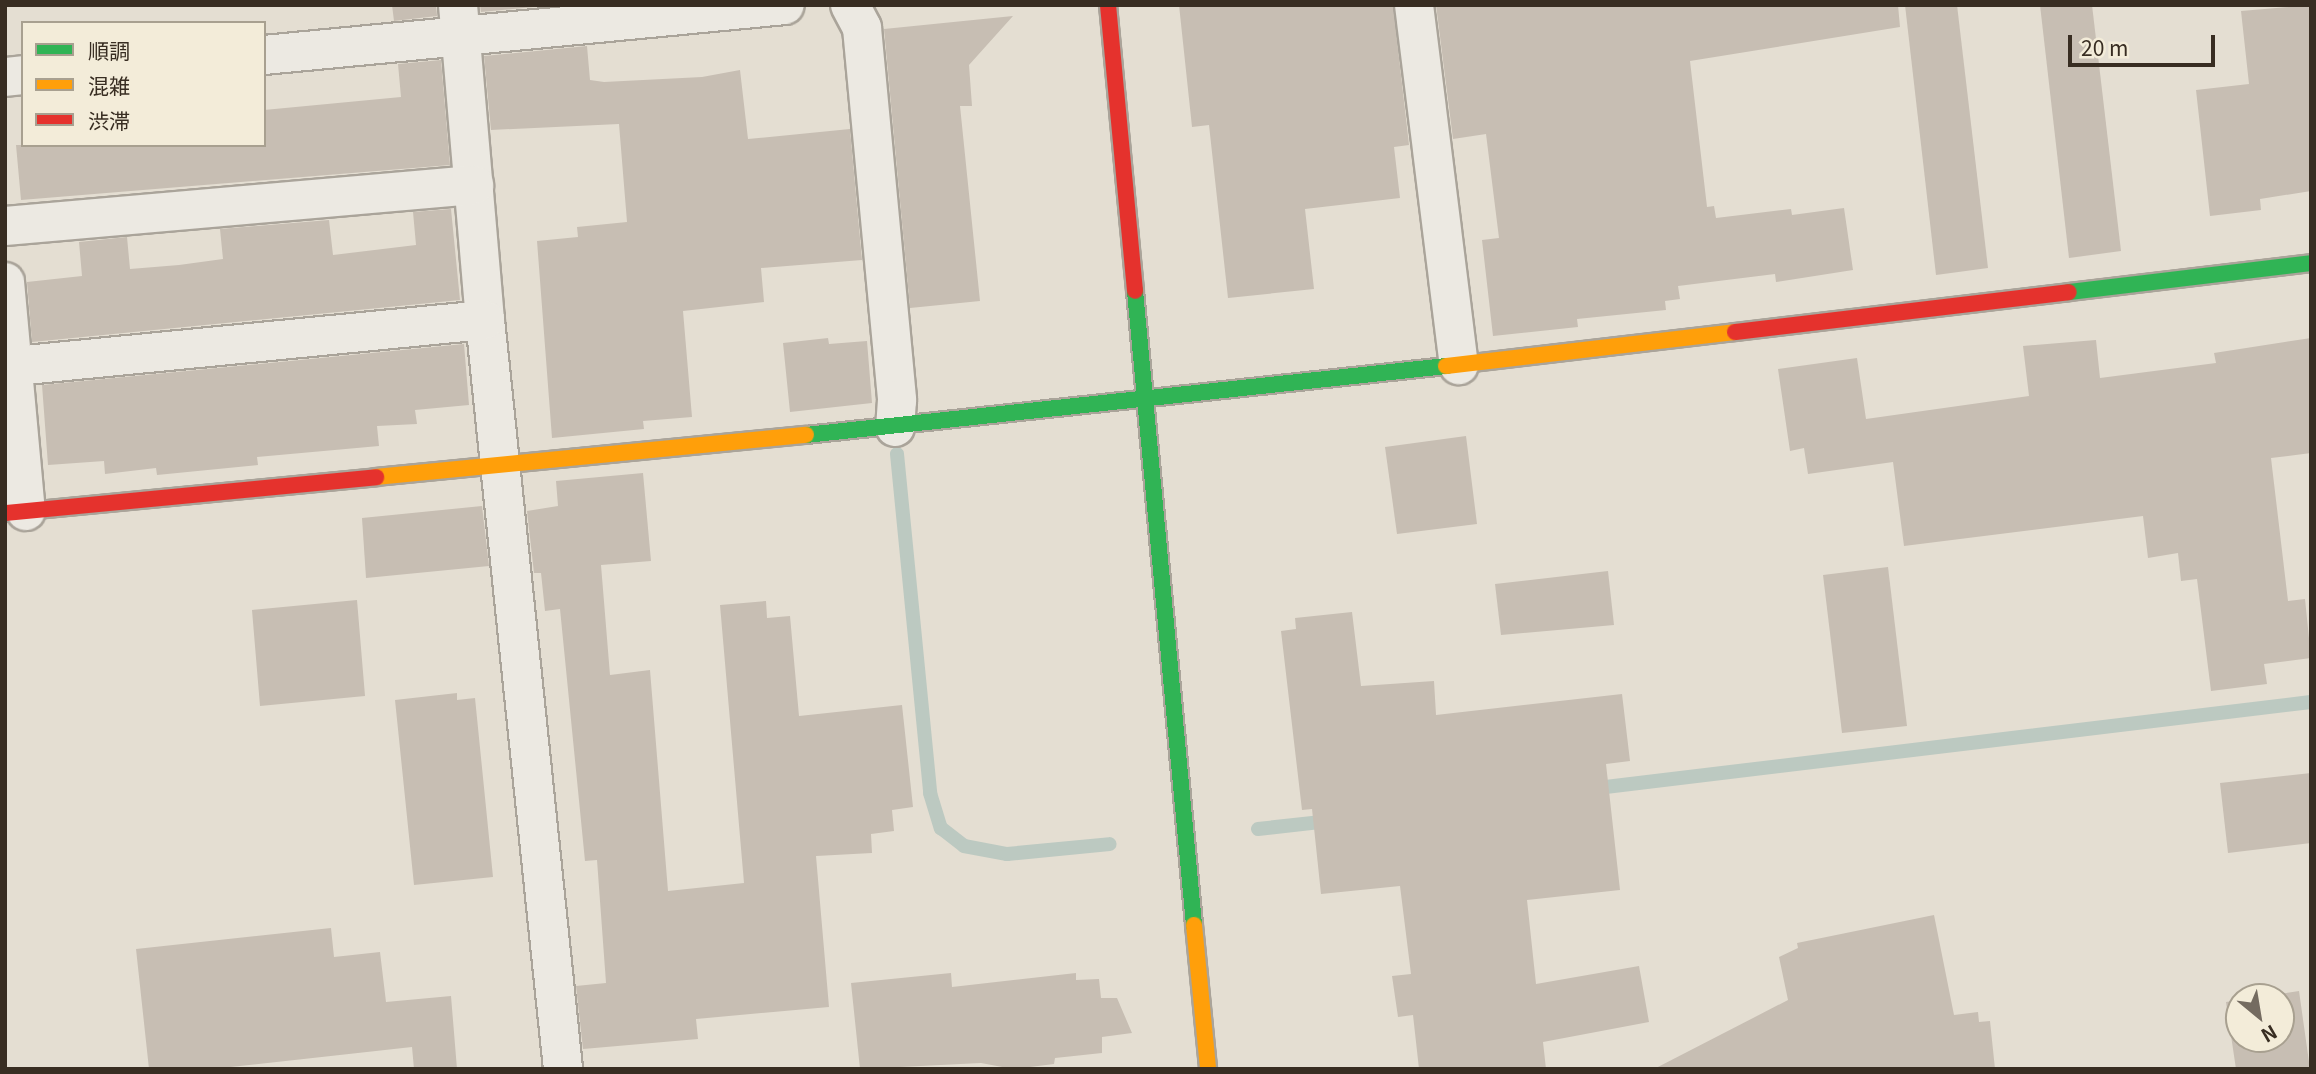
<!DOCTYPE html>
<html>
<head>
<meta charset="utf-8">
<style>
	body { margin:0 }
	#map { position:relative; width:2316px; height:1074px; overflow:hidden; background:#e4ded2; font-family:Georgia,"Noto Sans JP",serif }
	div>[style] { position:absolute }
	.stream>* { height:14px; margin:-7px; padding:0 7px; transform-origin:7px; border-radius:7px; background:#bcc9c1 }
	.building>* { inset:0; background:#c7beb3 }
	.roads { filter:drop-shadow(2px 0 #aaa49a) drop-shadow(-2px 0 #aaa49a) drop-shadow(0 2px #aaa49a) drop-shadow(0 -2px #aaa49a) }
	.street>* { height:38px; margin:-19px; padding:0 19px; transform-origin:19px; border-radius:19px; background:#ece9e2 }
	.fast>* { height:16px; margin:-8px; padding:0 8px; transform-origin:8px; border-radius:8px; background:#30b455 }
	.slow>* { height:16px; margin:-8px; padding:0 8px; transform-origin:8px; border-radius:8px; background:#ff9f0a }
	.jam>* { height:16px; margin:-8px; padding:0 8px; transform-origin:8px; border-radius:8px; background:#e5322d }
	span { translate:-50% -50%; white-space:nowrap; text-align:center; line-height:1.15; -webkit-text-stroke:5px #f3ecd9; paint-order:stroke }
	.frame { position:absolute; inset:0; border:7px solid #382d22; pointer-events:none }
	.legend { position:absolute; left:21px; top:21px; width:245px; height:126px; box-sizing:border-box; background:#f3ecd9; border:2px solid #a8a090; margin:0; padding:9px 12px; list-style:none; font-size:21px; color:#382d22 }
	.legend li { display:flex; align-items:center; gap:14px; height:35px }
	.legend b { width:35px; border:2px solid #a8a090 }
	.north { position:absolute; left:2225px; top:983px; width:70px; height:70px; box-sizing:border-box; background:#f3ecd9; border:2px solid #a8a090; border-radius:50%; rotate:150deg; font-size:19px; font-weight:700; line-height:28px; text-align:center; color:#382d22 }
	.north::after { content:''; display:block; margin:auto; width:24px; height:32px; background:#746b60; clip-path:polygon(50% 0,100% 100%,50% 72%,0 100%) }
	.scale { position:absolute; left:2068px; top:35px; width:147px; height:32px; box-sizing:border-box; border:4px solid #382d22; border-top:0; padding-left:9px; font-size:21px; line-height:24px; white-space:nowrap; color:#382d22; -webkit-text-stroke:5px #f3ecd9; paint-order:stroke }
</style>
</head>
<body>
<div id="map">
	<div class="stream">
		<i style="left:897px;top:454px;width:341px;rotate:84.4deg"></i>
		<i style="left:930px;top:793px;width:37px;rotate:73deg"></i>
		<i style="left:941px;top:828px;width:29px;rotate:38deg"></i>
		<i style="left:964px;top:846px;width:44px;rotate:10.5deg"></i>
		<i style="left:1007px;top:854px;width:103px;rotate:-5.5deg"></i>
		<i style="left:1589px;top:789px;width:727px;rotate:-6.87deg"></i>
		<i style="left:1258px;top:829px;width:71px;rotate:-6.4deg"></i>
	</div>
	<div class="building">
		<i style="clip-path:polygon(392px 5px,436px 5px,437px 16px,394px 21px)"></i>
		<i style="clip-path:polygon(480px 5px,553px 5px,481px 12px)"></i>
		<i style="clip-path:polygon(1179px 5px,1393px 5px,1409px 145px,1394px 147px,1400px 198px,1305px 209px,1314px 289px,1228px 298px,1209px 125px,1192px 127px)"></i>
		<i style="clip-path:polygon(1436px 5px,1898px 5px,1900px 27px,1690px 61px,1707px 207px,1714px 206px,1716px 218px,1791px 209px,1792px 215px,1844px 208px,1853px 270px,1776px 282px,1775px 274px,1678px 286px,1680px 299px,1665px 301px,1666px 310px,1577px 319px,1578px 327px,1493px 336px,1482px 240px,1499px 238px,1486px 134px,1453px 139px)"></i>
		<i style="clip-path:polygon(1905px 5px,1957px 5px,1988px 268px,1936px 275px)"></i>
		<i style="clip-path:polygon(2040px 5px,2092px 5px,2121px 251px,2069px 258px)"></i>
		<i style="clip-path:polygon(2311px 5px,2311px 191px,2260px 199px,2261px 210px,2210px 216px,2196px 90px,2249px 84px,2241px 11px)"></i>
		<i style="clip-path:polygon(1013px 16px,969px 65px,972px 106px,960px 106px,980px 301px,910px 308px,884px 29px)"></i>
		<i style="clip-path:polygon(587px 46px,590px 80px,604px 82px,702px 77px,740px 70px,748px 139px,850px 129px,862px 260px,761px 268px,764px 302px,683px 311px,692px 417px,643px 421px,644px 429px,552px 438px,537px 241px,578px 237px,577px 227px,627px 222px,619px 124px,491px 130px,484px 56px)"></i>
		<i style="clip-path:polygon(441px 60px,450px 165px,21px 200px,16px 145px,264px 145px,264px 110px,401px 97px,398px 64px)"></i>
		<i style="clip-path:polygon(451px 209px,460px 300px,32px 342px,27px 282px,82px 276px,79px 242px,127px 237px,130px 269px,179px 265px,223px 259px,220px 229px,329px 220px,333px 255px,416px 245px,413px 212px)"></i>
		<i style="clip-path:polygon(828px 338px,829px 344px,867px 341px,872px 403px,790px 412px,783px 343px)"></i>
		<i style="clip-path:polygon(2311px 338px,2311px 453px,2271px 458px,2288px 601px,2305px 599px,2311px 658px,2264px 664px,2267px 684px,2211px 691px,2197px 579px,2181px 581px,2178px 553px,2148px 558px,2143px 516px,1904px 546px,1893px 462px,1808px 474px,1804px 448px,1790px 451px,1778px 369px,1857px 358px,1866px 419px,2029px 396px,2023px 346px,2096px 340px,2100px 378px,2216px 363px,2214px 353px)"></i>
		<i style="clip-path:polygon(464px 344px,469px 405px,415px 410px,417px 424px,377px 426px,379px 446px,257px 457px,258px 465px,157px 475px,156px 468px,105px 474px,104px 461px,48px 465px,42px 385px)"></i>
		<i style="clip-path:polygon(1466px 436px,1477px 524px,1397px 534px,1385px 447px)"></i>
		<i style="clip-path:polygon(643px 473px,651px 561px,601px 565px,610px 675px,650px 670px,668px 891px,744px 883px,720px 605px,766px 601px,767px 618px,790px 616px,799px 716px,902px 705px,913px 807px,892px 810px,894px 831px,871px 834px,872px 853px,816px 856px,829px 1007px,696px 1019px,698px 1039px,583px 1049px,576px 986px,606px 983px,597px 860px,585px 861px,560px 609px,545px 611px,541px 573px,534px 573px,527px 511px,558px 506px,556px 481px)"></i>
		<i style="clip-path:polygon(482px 506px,489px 566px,366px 578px,362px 518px)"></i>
		<i style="clip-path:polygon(1888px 567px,1907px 726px,1842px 733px,1823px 575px)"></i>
		<i style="clip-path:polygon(1608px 571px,1614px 625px,1501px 635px,1495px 584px)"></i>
		<i style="clip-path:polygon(357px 600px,365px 696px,260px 706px,252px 610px)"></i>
		<i style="clip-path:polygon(1352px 612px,1361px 686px,1434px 681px,1436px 715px,1622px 694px,1630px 761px,1606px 764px,1620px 890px,1527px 900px,1536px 984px,1639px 966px,1649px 1022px,1543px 1042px,1546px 1069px,1419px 1069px,1413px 1015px,1398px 1017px,1392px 976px,1411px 974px,1400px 886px,1321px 894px,1312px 809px,1302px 810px,1281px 631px,1296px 629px,1295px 618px)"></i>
		<i style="clip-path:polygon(457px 693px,457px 700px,475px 698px,493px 877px,414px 885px,395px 700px)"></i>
		<i style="clip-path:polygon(2311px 773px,2311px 843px,2228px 853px,2220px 783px)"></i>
		<i style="clip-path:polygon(1934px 915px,1954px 1015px,1978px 1012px,1979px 1022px,1990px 1021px,1995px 1069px,1654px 1069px,1788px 1000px,1779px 957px,1798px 948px,1797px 943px)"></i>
		<i style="clip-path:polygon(331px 928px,334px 957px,380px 952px,386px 1002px,451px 996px,457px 1069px,414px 1069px,412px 1047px,212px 1069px,149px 1069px,136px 949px)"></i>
		<i style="clip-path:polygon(951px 973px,952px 987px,1076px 973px,1076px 980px,1099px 979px,1101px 998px,1117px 998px,1132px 1033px,1102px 1037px,1102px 1053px,1055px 1058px,1054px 1064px,1013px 1069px,981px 1063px,860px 1069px,851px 983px)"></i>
		<i style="clip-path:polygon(2299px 991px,2310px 1069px,2236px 1069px,2226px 1002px,2239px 1000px,2239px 1039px,2281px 1039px,2281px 997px,2259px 997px)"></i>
	</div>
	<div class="roads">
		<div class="street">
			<i style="left:458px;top:5px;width:316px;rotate:85.1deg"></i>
			<i style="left:485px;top:320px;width:753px;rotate:84.05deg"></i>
			<i style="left:850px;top:5px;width:26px;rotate:62deg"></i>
			<i style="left:862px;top:28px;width:374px;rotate:84.6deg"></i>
			<i style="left:897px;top:400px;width:27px;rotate:94deg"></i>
			<i style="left:1414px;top:5px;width:363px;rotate:82.9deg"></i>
			<i style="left:264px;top:55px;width:523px;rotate:-5.48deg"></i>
			<i style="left:5px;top:77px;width:18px;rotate:-6deg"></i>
			<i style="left:5px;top:226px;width:471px;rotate:-5deg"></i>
			<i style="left:5px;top:282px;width:230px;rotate:84.8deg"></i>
			<i style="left:5px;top:367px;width:482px;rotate:-5.6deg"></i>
		</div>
		<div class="fast">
			<i style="left:1135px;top:291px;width:637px;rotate:84.68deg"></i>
			<i style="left:2069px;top:292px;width:244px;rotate:-6.8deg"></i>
			<i style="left:806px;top:435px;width:644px;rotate:-6.15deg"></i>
		</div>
		<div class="slow">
			<i style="left:1446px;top:366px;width:291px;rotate:-6.7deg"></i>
			<i style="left:376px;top:477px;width:432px;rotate:-5.6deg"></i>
			<i style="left:1194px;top:925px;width:145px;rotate:84.4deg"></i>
		</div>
		<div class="jam">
			<i style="left:1108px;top:5px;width:287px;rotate:84.6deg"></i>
			<i style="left:1735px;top:332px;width:336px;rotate:-6.8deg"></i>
			<i style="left:5px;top:513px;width:373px;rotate:-5.5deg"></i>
		</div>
	</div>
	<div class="frame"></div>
	<ul class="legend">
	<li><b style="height:9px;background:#30b455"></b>順調</li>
	<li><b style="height:9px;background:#ff9f0a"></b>混雑</li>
	<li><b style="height:9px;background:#e5322d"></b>渋滞</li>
	</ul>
	<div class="north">N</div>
	<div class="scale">20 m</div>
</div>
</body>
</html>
